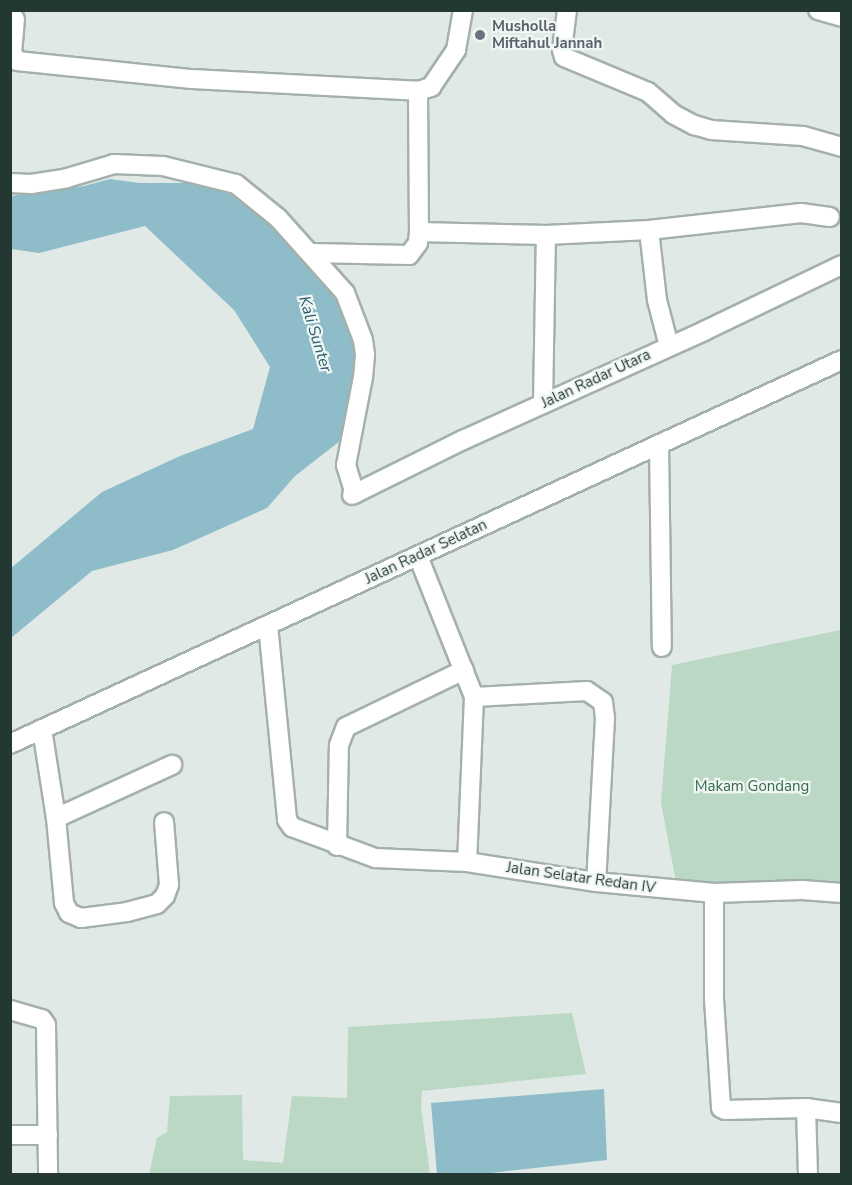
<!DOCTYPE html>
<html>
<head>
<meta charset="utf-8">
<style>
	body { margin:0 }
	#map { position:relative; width:852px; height:1185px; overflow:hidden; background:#e0e9e5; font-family:"Nunito Sans",sans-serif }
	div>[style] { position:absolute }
	.green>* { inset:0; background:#bbd8c4 }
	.water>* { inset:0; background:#8ebdc9 }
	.roads { filter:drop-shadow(2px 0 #a4b0ac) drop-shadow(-2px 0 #a4b0ac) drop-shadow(0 2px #a4b0ac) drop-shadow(0 -2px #a4b0ac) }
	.minor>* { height:18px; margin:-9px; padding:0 9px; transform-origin:9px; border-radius:9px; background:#fff }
	.dots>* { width:16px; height:16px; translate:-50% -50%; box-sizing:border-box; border:3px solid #f0f6f3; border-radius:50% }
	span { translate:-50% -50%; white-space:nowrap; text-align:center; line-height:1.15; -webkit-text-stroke:4.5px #f0f6f3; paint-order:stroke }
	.worship-label { font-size:15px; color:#5b616d; font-weight:700 }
	.left { translate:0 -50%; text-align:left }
	.street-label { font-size:15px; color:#233733 }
	.park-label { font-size:15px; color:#326a4a }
	.water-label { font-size:16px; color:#245d6c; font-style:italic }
	.frame { position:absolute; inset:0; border:12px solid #233733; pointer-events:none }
</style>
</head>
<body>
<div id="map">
	<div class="green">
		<i style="clip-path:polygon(841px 630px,841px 882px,677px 887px,661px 803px,672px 665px)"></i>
		<i style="clip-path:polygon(572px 1013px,586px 1074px,422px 1091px,421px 1107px,430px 1174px,149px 1174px,157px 1138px,167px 1132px,170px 1096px,242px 1095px,243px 1160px,283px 1163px,292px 1096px,347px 1098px,348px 1027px)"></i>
	</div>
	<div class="water">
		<i style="clip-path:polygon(110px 179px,139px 183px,229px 183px,335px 284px,360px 364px,340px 441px,295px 476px,267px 508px,173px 550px,92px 571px,11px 638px,11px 568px,102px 492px,180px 456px,253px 429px,270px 367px,234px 310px,145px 226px,39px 253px,11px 249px,10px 196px,84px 186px)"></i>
		<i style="clip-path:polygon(604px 1089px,607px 1160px,482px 1174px,437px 1174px,431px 1103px)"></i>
	</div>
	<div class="roads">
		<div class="minor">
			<i style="left:567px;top:10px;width:40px;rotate:97.1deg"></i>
			<i style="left:562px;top:50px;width:7px;rotate:74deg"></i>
			<i style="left:564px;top:57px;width:91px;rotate:22.6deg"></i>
			<i style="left:648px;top:92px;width:33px;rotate:41deg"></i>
			<i style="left:673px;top:114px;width:24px;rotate:28deg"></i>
			<i style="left:694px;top:125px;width:18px;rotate:16deg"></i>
			<i style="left:711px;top:130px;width:92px;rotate:3.7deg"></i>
			<i style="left:803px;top:136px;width:41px;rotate:15.8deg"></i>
			<i style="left:818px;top:10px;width:25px;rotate:16deg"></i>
			<i style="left:15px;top:19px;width:34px;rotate:95deg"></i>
			<i style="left:12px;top:53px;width:9px;rotate:58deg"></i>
			<i style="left:17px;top:61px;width:176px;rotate:5.9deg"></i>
			<i style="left:192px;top:79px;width:226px;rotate:3deg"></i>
			<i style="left:418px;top:91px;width:14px;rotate:-17deg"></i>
			<i style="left:431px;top:87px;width:45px;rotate:-56deg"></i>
			<i style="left:456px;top:50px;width:41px;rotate:-80.1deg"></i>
			<i style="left:418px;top:91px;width:141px;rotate:89.6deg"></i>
			<i style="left:10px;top:183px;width:21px;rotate:3deg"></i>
			<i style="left:31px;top:184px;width:36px;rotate:-9deg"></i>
			<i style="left:67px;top:178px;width:49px;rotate:-16.6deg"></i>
			<i style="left:114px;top:164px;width:49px;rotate:2.3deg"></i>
			<i style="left:163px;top:166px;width:75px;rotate:13.9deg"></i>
			<i style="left:236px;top:184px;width:54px;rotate:39deg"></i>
			<i style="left:278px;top:218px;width:101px;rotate:48.2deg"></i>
			<i style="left:345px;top:293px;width:50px;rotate:69deg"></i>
			<i style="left:363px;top:340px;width:15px;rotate:82deg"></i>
			<i style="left:365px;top:355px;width:22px;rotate:95deg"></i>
			<i style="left:363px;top:377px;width:90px;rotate:100.9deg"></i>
			<i style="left:346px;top:465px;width:30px;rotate:73deg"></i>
			<i style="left:649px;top:230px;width:70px;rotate:83.5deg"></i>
			<i style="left:657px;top:300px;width:48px;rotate:75.4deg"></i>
			<i style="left:311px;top:253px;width:98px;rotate:1.2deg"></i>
			<i style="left:409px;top:255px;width:15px;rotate:-53deg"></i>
			<i style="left:418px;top:243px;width:11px;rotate:-85deg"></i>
			<i style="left:419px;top:232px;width:127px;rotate:1.4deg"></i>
			<i style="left:546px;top:235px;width:103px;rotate:-2.8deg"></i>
			<i style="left:649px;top:230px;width:153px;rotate:-6.4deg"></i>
			<i style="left:801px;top:213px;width:29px;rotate:8deg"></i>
			<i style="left:543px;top:404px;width:169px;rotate:-89deg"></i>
			<i style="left:659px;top:444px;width:203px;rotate:89.2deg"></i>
			<i style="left:352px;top:495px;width:124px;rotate:-26.4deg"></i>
			<i style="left:463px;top:440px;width:265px;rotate:-24.3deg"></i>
			<i style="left:704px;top:331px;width:153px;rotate:-25.6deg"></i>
			<i style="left:418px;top:556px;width:152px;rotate:68.3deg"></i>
			<i style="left:474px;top:697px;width:165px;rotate:92.4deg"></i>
			<i style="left:268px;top:625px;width:196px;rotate:84.4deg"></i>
			<i style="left:287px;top:820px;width:9px;rotate:54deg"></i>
			<i style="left:292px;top:827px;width:89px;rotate:20.5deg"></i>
			<i style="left:375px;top:858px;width:92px;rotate:2.5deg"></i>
			<i style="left:467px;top:862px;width:131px;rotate:8.8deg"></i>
			<i style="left:596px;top:882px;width:119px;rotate:5.3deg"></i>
			<i style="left:714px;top:893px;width:106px;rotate:90deg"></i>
			<i style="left:714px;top:999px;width:109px;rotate:86.3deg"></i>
			<i style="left:721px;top:1108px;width:4px;rotate:27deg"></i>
			<i style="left:725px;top:1110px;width:81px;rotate:-1.4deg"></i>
			<i style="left:806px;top:1108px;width:36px;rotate:8deg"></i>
			<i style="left:474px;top:697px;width:113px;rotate:-3deg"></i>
			<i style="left:587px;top:691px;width:19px;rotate:35deg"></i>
			<i style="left:603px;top:702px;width:16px;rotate:83deg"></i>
			<i style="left:605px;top:718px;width:164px;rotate:93.1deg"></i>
			<i style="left:42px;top:729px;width:90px;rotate:81.1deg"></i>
			<i style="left:56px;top:818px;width:85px;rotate:84.6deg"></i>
			<i style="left:64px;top:903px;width:11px;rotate:63deg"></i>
			<i style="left:69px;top:913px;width:13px;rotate:23deg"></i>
			<i style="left:81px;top:918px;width:46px;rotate:-7.4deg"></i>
			<i style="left:127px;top:912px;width:31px;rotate:-15deg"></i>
			<i style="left:157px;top:904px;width:11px;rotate:-45deg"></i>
			<i style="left:165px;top:896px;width:12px;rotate:-70deg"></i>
			<i style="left:169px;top:885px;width:63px;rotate:-94.5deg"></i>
			<i style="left:10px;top:744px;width:916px;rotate:-24.78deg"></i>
			<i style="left:56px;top:818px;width:128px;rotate:-24.6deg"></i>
			<i style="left:337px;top:846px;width:101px;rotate:-88.9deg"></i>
			<i style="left:339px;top:745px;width:19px;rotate:-69deg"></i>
			<i style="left:346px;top:727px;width:131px;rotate:-25.8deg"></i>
			<i style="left:714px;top:893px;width:88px;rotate:-2deg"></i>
			<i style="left:802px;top:890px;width:40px;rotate:4.3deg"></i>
			<i style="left:10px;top:1010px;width:33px;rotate:16deg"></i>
			<i style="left:42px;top:1019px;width:7px;rotate:56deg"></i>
			<i style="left:46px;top:1025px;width:149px;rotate:89.2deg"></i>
			<i style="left:806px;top:1108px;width:66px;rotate:88.3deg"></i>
			<i style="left:10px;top:1135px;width:38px"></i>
		</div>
	</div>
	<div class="dots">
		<i style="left:480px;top:35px;background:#6b7280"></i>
	</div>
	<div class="worship-label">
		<span class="left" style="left:492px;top:35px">Musholla<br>Miftahul Jannah</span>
	</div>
	<div class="street-label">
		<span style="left:596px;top:379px;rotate:-25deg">Jalan Radar Utara</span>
		<span style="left:426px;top:552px;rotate:-25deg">Jalan Radar Selatan</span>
		<span style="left:581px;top:878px;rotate:8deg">Jalan Selatar Redan IV</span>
	</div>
	<div class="park-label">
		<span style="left:752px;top:787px">Makam Gondang</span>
	</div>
	<div class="water-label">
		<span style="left:315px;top:334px;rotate:73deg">Kali Sunter</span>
	</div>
	<div class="frame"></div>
</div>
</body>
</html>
